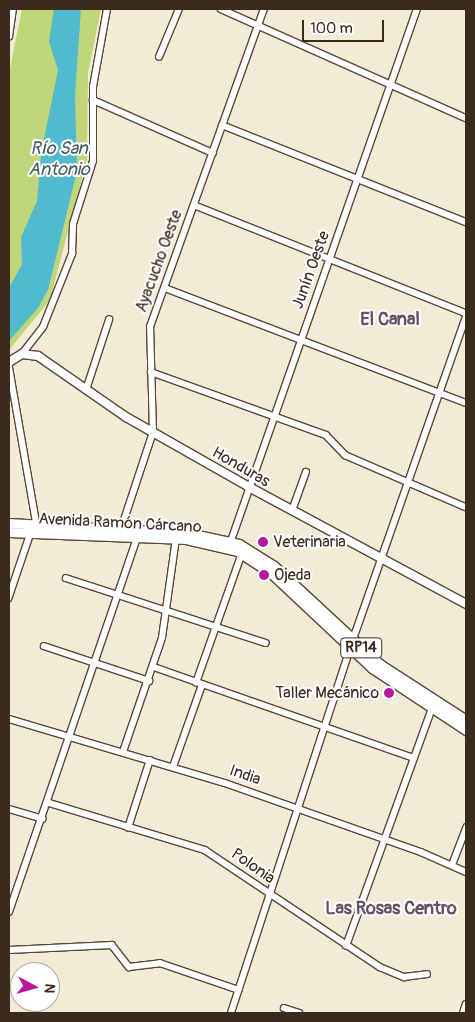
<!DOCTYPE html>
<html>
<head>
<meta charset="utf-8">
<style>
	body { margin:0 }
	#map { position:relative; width:475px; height:1022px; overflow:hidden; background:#f3ebd5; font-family:Pangolin,sans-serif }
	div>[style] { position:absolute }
	.green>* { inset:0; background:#bfd67a }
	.water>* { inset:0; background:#51bace }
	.roads { filter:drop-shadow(1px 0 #574739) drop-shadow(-1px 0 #574739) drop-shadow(0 1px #574739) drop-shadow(0 -1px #574739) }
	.minor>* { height:5.5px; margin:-2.75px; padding:0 2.75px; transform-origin:2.75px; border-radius:2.75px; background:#fff }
	.secondary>* { height:8px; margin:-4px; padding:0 4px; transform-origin:4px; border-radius:4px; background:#fff }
	.primary>* { height:9px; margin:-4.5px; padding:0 4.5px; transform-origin:4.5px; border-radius:4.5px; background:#fff }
	.dots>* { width:14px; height:14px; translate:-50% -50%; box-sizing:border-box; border:2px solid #fff; border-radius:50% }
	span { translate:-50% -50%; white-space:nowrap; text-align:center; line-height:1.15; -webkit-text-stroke:4px #fff; paint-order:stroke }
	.shield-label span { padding:1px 4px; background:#fff; border:1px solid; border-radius:4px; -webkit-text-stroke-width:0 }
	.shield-label { font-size:15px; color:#3b2a1e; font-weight:700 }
	.street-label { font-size:16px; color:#3b2a1e }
	.poi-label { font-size:16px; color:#3b2a1e }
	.left { translate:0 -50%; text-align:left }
	.right { translate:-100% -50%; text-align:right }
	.water-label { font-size:18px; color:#435c5c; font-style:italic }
	.neighbourhood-label { font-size:18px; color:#685061; font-weight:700 }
	.frame { position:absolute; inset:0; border:10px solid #3b2a1e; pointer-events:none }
	.north { position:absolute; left:10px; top:962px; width:50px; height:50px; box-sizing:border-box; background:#fff; border:1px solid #b1aaa5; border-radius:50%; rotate:96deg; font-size:14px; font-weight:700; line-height:20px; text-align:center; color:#3b2a1e }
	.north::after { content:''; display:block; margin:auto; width:18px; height:22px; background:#b5179e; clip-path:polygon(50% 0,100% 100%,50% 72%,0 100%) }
	.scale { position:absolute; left:302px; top:20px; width:82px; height:22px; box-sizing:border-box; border:2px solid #3b2a1e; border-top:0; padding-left:6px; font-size:15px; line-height:18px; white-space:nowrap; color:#3b2a1e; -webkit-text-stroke:4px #fff; paint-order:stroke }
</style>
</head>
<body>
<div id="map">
	<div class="green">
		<i style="clip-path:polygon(22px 9px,101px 9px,88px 73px,87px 159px,50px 300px,9px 350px,9px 73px)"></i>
	</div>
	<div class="water">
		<i style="clip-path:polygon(54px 9px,81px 9px,75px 95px,77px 171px,48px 290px,38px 308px,9px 341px,9px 288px,22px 264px,21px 237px,37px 201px,41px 154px,58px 70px,49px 42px)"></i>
	</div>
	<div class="roads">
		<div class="minor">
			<i style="left:221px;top:9px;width:268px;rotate:24deg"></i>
			<i style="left:9px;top:37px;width:28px;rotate:-82deg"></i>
			<i style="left:159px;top:57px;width:52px;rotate:-67.4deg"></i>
			<i style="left:93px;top:100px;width:131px;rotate:23.8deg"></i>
			<i style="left:222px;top:125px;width:263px;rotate:21.7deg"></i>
			<i style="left:194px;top:205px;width:293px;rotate:21.7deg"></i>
			<i style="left:165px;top:288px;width:322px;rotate:20.9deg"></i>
			<i style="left:22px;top:354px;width:34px;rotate:-52deg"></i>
			<i style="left:43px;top:327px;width:79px;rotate:-68.3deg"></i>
			<i style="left:72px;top:254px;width:30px;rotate:-88deg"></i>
			<i style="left:73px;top:224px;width:66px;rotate:-72.4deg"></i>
			<i style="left:93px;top:161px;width:74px;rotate:-90deg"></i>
			<i style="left:93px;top:87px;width:79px;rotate:-79.8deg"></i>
			<i style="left:9px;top:365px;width:162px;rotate:80.1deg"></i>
			<i style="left:37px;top:525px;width:10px;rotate:127deg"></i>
			<i style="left:31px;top:533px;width:69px;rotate:108.7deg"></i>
			<i style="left:151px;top:372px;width:186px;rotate:19.8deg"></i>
			<i style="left:326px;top:435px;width:28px;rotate:46deg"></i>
			<i style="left:345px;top:455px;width:132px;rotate:23.3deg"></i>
			<i style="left:86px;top:390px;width:74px;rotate:-71.8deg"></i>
			<i style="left:292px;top:511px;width:41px;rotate:-70.3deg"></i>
			<i style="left:121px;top:529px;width:102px;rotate:-71.7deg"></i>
			<i style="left:153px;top:432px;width:105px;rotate:-91.6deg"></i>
			<i style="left:150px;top:327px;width:338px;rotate:-70.3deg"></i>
			<i style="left:231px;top:541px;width:564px;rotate:-70.73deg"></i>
			<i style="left:66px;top:578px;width:210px;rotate:18deg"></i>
			<i style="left:44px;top:646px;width:111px;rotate:18.4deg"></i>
			<i style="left:154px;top:667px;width:275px;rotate:19.3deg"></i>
			<i style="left:196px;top:683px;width:138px;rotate:-70.5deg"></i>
			<i style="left:9px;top:719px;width:225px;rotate:16.5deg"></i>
			<i style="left:225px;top:783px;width:208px;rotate:19.4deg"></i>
			<i style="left:421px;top:852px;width:49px;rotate:24deg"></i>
			<i style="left:123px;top:752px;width:120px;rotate:-71.1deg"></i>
			<i style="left:162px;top:638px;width:100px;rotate:-82deg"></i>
			<i style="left:173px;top:767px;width:87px;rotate:-70.5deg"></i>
			<i style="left:49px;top:803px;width:163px;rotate:16.8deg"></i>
			<i style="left:205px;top:850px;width:211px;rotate:33.8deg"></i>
			<i style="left:380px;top:967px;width:26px;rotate:23deg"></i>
			<i style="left:404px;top:977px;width:23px;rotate:-7deg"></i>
			<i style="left:9px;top:809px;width:35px;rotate:16deg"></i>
			<i style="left:128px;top:828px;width:71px;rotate:-72.1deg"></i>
			<i style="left:452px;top:865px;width:40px;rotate:-69deg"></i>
			<i style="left:9px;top:912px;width:398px;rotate:-71.1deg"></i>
			<i style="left:346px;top:946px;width:252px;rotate:-70.1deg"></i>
			<i style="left:9px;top:950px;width:103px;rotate:-2.8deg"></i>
			<i style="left:112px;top:945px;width:28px;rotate:52deg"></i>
			<i style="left:129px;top:967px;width:31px;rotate:-7deg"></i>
			<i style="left:160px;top:963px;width:83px;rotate:18.9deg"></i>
			<i style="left:284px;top:1008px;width:16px;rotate:18deg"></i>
			<i style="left:231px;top:1013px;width:384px;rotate:-71.9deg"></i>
			<i style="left:350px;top:648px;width:352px;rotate:-70.7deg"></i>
			<i style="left:463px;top:1013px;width:9px;rotate:-72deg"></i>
		</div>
		<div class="secondary">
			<i style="left:9px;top:362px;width:15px;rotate:-32deg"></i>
			<i style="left:22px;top:354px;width:16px;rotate:7deg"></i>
			<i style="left:38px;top:356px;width:107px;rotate:34.7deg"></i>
			<i style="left:126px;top:417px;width:142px;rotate:29.6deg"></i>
			<i style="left:249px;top:487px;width:247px;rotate:28.3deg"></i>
		</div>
		<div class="primary">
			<i style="left:9px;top:523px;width:179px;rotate:3.2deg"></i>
			<i style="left:188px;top:533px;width:52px;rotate:12.2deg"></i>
			<i style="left:239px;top:544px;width:41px;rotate:32.2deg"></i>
			<i style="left:274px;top:566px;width:146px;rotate:42.8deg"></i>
			<i style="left:381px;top:665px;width:101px;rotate:32.9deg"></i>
			<i style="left:9px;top:532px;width:177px;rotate:2.3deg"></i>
			<i style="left:186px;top:539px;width:52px;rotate:13.2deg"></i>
			<i style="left:237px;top:551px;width:40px;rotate:32.9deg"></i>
			<i style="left:271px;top:573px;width:139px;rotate:43.2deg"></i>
			<i style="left:372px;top:668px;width:113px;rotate:33.4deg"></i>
		</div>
	</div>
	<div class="dots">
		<i style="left:263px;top:542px;background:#b5179e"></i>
		<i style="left:264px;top:575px;background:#b5179e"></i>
		<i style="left:389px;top:693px;background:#b5179e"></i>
	</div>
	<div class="shield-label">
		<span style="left:361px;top:648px">RP14</span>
	</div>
	<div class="street-label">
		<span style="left:159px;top:261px;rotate:-70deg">Ayacucho Oeste</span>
		<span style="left:311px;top:270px;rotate:-70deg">Junín Oeste</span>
		<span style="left:241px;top:467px;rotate:30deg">Honduras</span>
		<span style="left:120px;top:523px;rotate:3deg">Avenida Ramón Cárcano</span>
		<span style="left:245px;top:775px;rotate:19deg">India</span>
		<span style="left:253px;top:866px;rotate:35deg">Polonia</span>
	</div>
	<div class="poi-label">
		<span class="left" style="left:273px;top:542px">Veterinaria</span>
		<span class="left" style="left:274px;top:575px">Ojeda</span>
		<span class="right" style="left:379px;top:693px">Taller Mecánico</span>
	</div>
	<div class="water-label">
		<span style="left:59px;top:160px">Río San<br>Antonio</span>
	</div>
	<div class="neighbourhood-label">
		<span style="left:390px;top:320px">El Canal</span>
		<span style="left:391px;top:909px">Las Rosas Centro</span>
	</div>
	<div class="frame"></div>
	<div class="north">N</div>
	<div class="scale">100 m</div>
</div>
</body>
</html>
